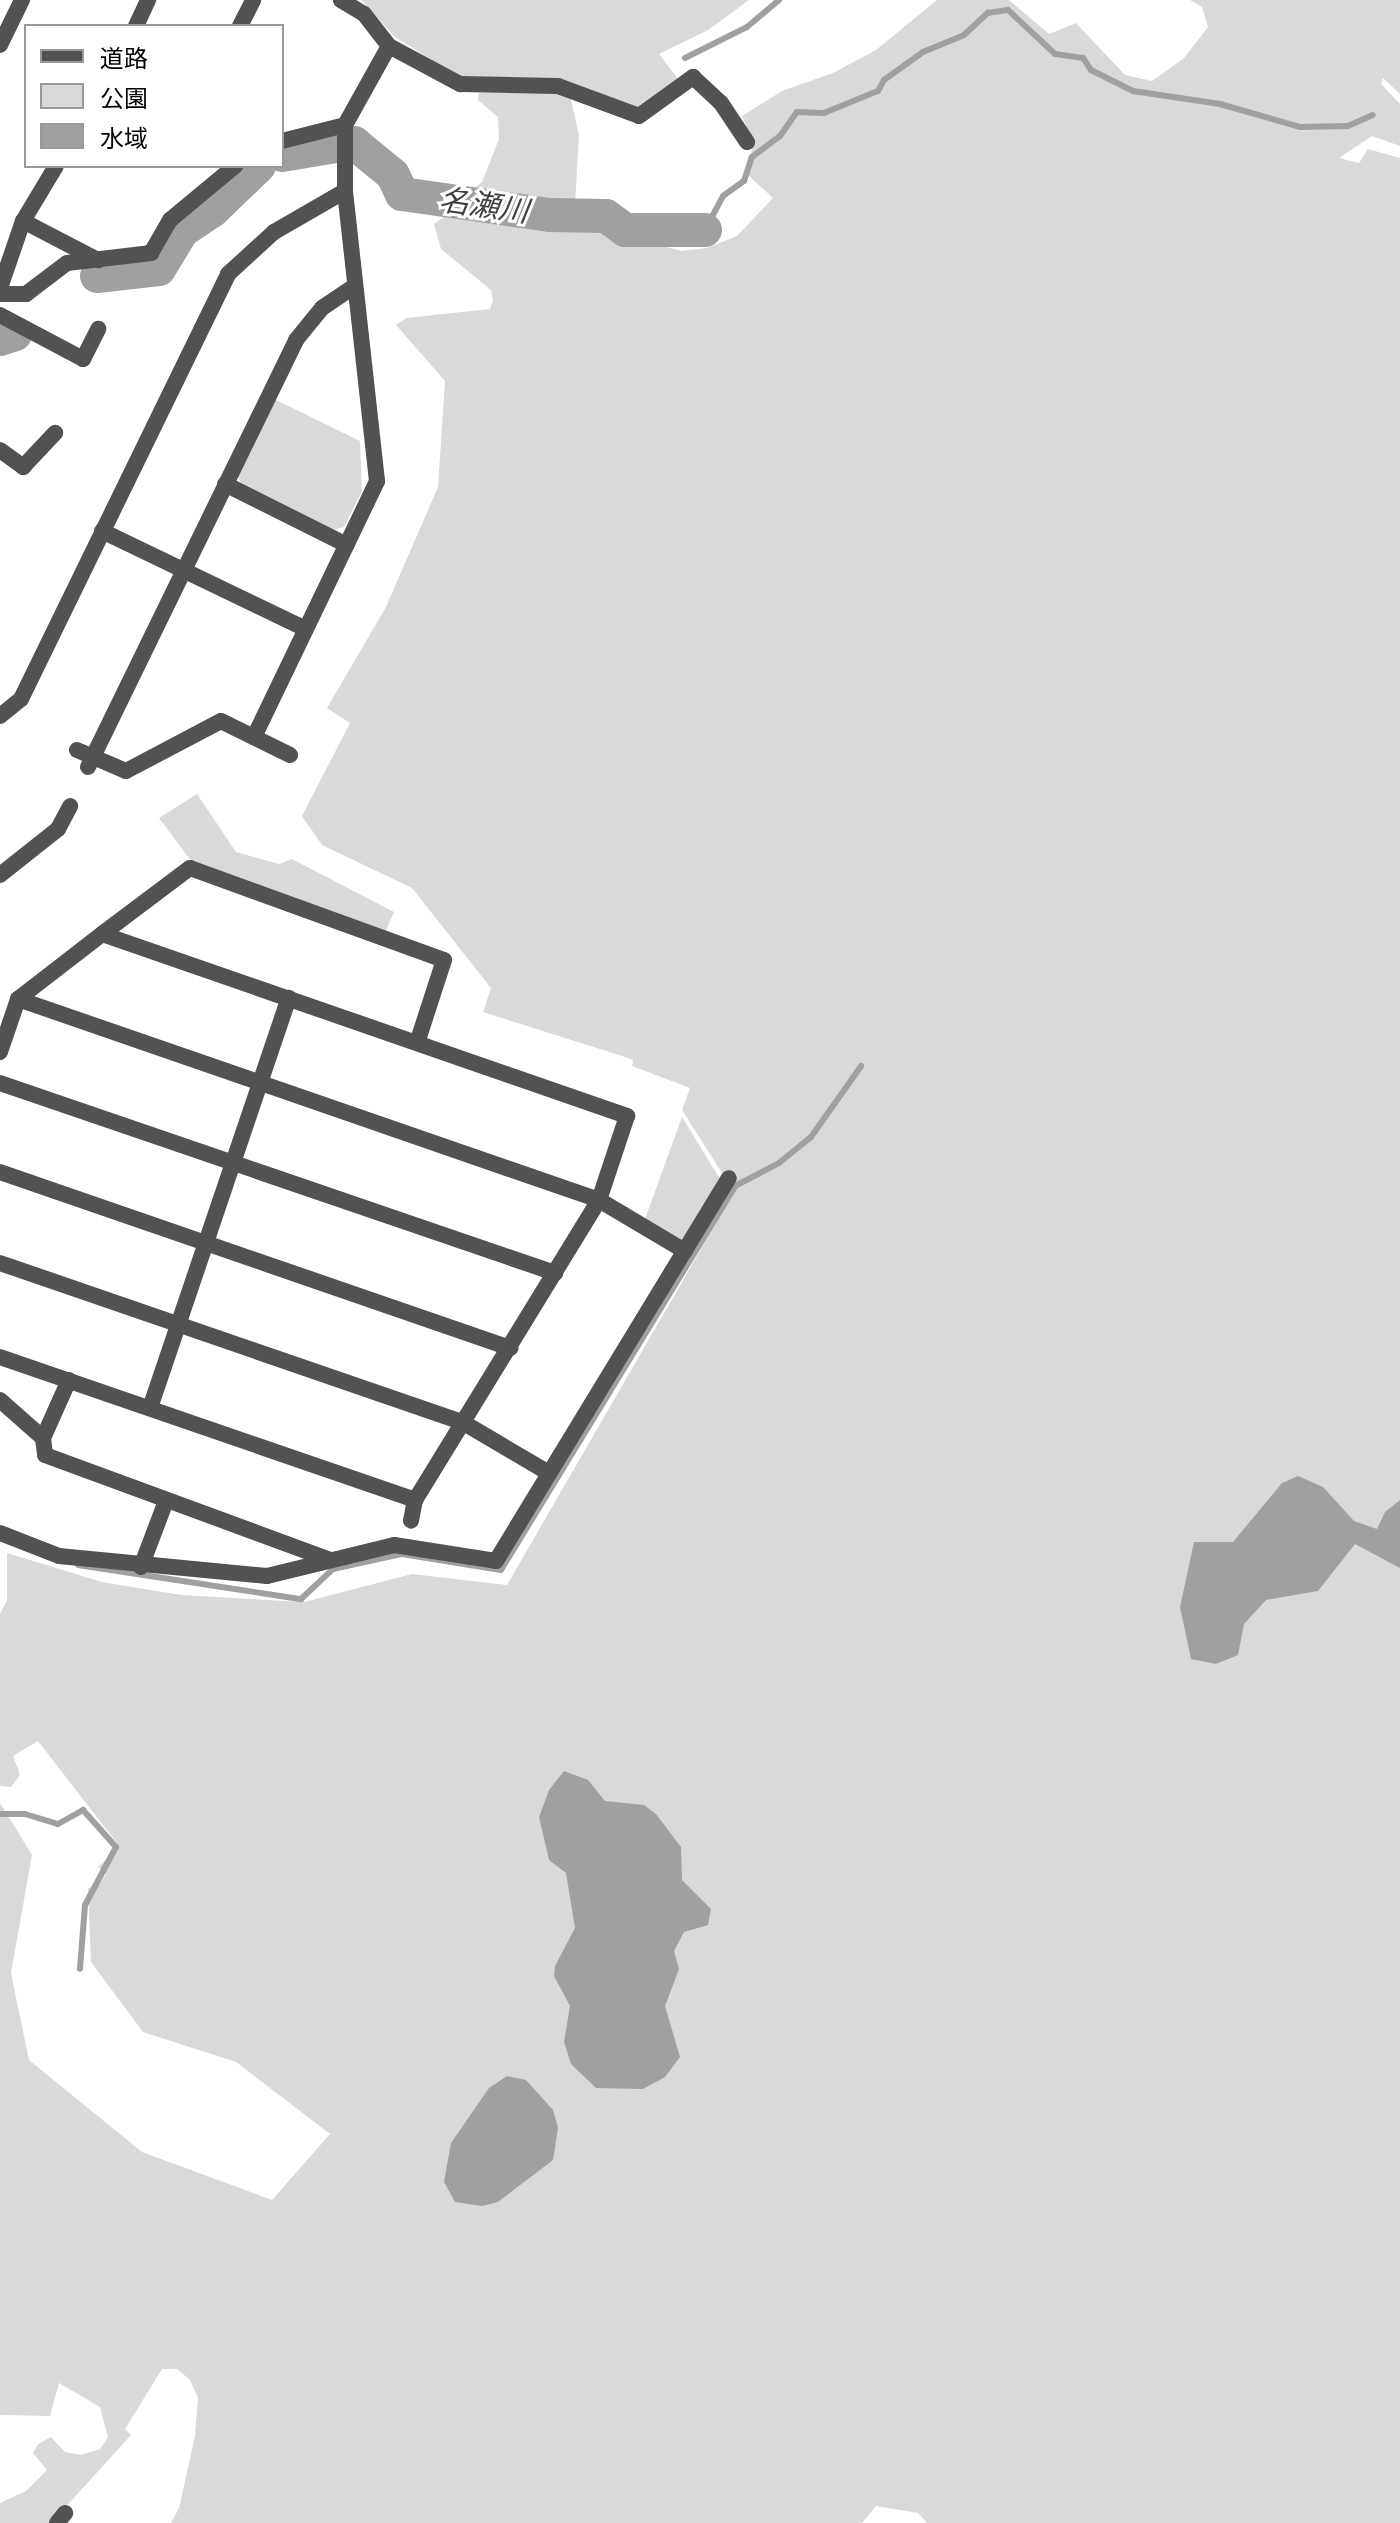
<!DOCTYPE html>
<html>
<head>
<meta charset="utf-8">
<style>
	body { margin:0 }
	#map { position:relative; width:1400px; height:2523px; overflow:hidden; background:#fff; font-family:Quicksand,"Noto Sans JP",sans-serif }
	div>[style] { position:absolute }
	.green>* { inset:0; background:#d9d9d9 }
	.water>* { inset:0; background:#a0a0a0 }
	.stream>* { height:6px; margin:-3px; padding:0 3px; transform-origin:3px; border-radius:3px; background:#a0a0a0 }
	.river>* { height:34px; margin:-17px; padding:0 17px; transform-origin:17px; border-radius:17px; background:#a0a0a0 }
	.minor>* { height:16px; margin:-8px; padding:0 8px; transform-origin:8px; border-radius:8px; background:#525252 }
	.tertiary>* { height:16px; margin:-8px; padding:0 8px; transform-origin:8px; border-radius:8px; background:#525252 }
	span { translate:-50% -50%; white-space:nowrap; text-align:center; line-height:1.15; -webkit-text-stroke:6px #fff; paint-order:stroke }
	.water-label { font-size:30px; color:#414141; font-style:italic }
	.legend { position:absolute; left:24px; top:24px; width:260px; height:144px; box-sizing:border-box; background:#fff; border:2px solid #999; margin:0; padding:10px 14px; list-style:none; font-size:24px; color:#000 }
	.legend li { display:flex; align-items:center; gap:16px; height:40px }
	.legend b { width:40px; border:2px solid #999 }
</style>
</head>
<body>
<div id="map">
	<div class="green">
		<i style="clip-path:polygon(361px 0,749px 0,708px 30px,659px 54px,678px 79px,636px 111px,593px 93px,459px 77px,395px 37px)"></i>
		<i style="clip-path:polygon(937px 0,1009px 0,1049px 34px,1076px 23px,1125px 75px,1152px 81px,1184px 58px,1208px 27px,1202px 7px,1190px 0,1400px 0,1400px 94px,1383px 78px,1381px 84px,1400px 104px,1400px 146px,1372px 136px,1339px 158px,1359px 163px,1368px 149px,1400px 158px,1400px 2523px,927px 2523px,918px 2513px,876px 2506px,862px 2523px,171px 2523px,179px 2508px,195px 2436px,198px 2398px,190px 2380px,177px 2369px,162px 2369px,125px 2429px,131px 2435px,51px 2523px,0 2523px,0 2503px,26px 2491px,47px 2470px,33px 2453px,38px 2444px,51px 2437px,65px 2452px,81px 2455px,100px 2449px,108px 2437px,100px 2407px,59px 2383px,50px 2416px,0 2415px,0 1803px,32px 1855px,11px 1973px,29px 2060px,142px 2152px,272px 2200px,330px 2134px,236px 2062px,143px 2032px,91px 1962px,88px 1888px,98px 1887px,106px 1874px,98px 1867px,120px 1847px,38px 1741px,13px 1756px,20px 1775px,11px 1787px,0 1786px,0 1614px,7px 1600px,7px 1553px,102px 1582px,181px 1595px,304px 1602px,412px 1574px,507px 1585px,734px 1192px,682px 1110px,690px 1088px,632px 1066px,633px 1060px,619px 1055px,483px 1012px,491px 988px,412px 888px,322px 845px,302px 816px,350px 723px,327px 708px,386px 607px,438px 487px,445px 381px,396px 325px,406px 318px,490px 309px,493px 300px,491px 290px,441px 249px,434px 224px,450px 212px,603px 228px,681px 251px,707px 248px,737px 236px,773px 198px,747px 174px,753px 143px,742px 116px,782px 91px,833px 73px,876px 50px)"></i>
		<i style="clip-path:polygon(560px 92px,570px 96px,579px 135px,575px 204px,528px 204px,468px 194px,482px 182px,499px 139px,498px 117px,478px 100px,479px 93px)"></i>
		<i style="clip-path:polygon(274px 399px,360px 441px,362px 491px,344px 527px,333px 530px,241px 483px,238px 476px)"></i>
		<i style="clip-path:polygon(197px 794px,236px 852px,279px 864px,292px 859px,394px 912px,385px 933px,192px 862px,159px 818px)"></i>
		<i style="clip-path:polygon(682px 1117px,720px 1179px,683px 1241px,645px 1219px)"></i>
	</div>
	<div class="water">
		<i style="clip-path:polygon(1298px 1476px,1323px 1487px,1354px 1521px,1377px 1529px,1385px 1512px,1400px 1500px,1400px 1568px,1355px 1544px,1318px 1591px,1266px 1600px,1244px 1624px,1238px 1655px,1216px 1664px,1191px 1659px,1180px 1607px,1194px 1542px,1233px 1542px,1282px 1483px)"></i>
		<i style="clip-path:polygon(564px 1771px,588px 1780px,605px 1801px,644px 1805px,656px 1814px,681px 1847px,682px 1880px,711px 1909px,708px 1925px,684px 1932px,674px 1951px,679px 1969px,665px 2006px,680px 2057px,665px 2077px,643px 2089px,596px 2088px,571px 2064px,564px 2042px,570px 2006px,554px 1976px,555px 1966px,575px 1928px,566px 1873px,549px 1860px,539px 1817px,549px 1790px)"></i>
		<i style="clip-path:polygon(507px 2076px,526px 2080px,553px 2110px,558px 2128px,553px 2160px,498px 2202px,482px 2206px,455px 2202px,444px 2182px,451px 2143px,489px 2088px)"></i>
	</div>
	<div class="stream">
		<i style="left:685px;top:58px;width:69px;rotate:-26.6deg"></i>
		<i style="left:747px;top:27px;width:42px;rotate:-40.2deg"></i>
		<i style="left:705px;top:230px;width:38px;rotate:-62deg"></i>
		<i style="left:723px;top:196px;width:26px;rotate:-36deg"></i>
		<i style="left:744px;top:181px;width:25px;rotate:-72deg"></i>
		<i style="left:752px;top:157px;width:35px;rotate:-37deg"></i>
		<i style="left:780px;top:136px;width:29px;rotate:-55deg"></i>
		<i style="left:797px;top:112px;width:27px;rotate:2deg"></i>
		<i style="left:824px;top:113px;width:58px;rotate:-22.2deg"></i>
		<i style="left:878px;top:91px;width:13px;rotate:-61deg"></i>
		<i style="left:884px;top:80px;width:48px;rotate:-35.7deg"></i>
		<i style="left:923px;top:52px;width:44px;rotate:-22.5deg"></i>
		<i style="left:964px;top:35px;width:33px;rotate:-43deg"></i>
		<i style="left:988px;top:13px;width:20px;rotate:-9deg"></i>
		<i style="left:1008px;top:10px;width:64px;rotate:43.1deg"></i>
		<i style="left:1055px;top:54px;width:28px;rotate:8deg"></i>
		<i style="left:1083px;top:58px;width:14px;rotate:56deg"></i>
		<i style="left:1091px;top:70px;width:47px;rotate:26.6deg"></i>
		<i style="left:1133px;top:91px;width:88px;rotate:8.5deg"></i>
		<i style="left:1220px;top:104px;width:83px;rotate:16deg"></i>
		<i style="left:1300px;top:127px;width:48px;rotate:-1.2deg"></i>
		<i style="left:1348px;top:126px;width:27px;rotate:-24deg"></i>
		<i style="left:78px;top:1565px;width:226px;rotate:8.7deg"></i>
		<i style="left:301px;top:1599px;width:44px;rotate:-43.2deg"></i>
		<i style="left:333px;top:1569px;width:71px;rotate:-12.3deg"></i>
		<i style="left:402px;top:1554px;width:100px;rotate:9.2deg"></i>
		<i style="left:501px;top:1570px;width:450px;rotate:-58.6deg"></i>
		<i style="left:735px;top:1186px;width:50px;rotate:-27.6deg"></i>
		<i style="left:779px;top:1163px;width:41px;rotate:-39.1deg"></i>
		<i style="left:811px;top:1137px;width:87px;rotate:-54.8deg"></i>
		<i style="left:0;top:1814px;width:25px"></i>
		<i style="left:25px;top:1814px;width:34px;rotate:17deg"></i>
		<i style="left:58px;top:1824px;width:29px;rotate:-29deg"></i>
		<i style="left:83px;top:1810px;width:50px;rotate:48.3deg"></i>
		<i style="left:116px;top:1847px;width:66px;rotate:118.1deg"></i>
		<i style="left:85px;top:1905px;width:64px;rotate:94.5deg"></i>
	</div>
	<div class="river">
		<i style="left:282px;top:155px;width:73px;rotate:-9.5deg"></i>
		<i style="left:354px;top:143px;width:50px;rotate:39.4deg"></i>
		<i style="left:393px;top:175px;width:21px;rotate:65deg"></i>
		<i style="left:402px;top:194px;width:149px;rotate:8.1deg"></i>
		<i style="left:550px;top:215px;width:56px;rotate:1deg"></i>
		<i style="left:606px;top:216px;width:24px;rotate:36deg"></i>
		<i style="left:625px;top:230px;width:80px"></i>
		<i style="left:97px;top:276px;width:62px;rotate:-6.4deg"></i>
		<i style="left:159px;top:269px;width:44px;rotate:-58.8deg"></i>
		<i style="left:182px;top:231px;width:36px;rotate:-34deg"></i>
		<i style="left:212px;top:211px;width:65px;rotate:-43.8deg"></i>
		<i style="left:0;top:339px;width:16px;rotate:-18deg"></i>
	</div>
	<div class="minor">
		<i style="left:136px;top:26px;width:29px;rotate:-65deg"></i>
		<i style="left:240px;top:26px;width:29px;rotate:-63deg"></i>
		<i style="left:389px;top:46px;width:81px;rotate:28.2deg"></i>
		<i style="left:460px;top:84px;width:98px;rotate:1.2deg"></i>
		<i style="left:558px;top:86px;width:86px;rotate:20.3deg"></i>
		<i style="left:639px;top:116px;width:67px;rotate:-35.8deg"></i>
		<i style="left:693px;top:77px;width:38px;rotate:43deg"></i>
		<i style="left:721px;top:103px;width:47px;rotate:56.3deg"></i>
		<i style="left:282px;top:141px;width:65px;rotate:-14.3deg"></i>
		<i style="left:345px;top:125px;width:90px;rotate:-60.9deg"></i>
		<i style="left:389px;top:46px;width:41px;rotate:-128deg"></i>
		<i style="left:364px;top:14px;width:27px;rotate:-149deg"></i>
		<i style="left:23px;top:221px;width:85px;rotate:27.5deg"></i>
		<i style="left:0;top:288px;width:71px;rotate:-71.1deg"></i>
		<i style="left:23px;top:221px;width:64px;rotate:-59deg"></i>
		<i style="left:0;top:294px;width:26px"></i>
		<i style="left:26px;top:294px;width:51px;rotate:-37.1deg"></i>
		<i style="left:67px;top:263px;width:85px;rotate:-6.8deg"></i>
		<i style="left:151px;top:253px;width:38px;rotate:-60deg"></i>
		<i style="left:170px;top:220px;width:85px;rotate:-39.7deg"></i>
		<i style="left:0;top:315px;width:94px;rotate:27.9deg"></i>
		<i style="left:83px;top:359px;width:34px;rotate:-63deg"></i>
		<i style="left:0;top:450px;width:29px;rotate:36deg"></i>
		<i style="left:23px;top:467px;width:47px;rotate:-46.7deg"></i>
		<i style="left:225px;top:484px;width:136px;rotate:26.6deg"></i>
		<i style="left:102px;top:531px;width:226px;rotate:25.7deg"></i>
		<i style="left:0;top:716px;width:27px;rotate:-39deg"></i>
		<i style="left:21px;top:699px;width:473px;rotate:-64deg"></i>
		<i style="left:228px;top:274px;width:62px;rotate:-42.4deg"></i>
		<i style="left:274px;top:232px;width:82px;rotate:-30deg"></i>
		<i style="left:254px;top:737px;width:284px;rotate:-64.3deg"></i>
		<i style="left:377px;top:481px;width:292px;rotate:-96.3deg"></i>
		<i style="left:345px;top:191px;width:66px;rotate:-90deg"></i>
		<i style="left:77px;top:750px;width:53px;rotate:23.2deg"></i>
		<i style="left:126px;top:771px;width:107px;rotate:-27.8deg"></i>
		<i style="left:221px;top:721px;width:77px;rotate:26.2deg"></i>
		<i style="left:88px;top:767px;width:475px;rotate:-64deg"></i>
		<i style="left:296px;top:340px;width:41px;rotate:-50.9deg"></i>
		<i style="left:322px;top:308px;width:40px;rotate:-34deg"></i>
		<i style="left:0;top:875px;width:74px;rotate:-38.4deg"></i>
		<i style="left:58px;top:829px;width:26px;rotate:-62deg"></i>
		<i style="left:102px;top:934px;width:110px;rotate:-36.9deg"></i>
		<i style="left:190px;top:868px;width:270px;rotate:19.9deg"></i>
		<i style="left:444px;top:960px;width:87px;rotate:108deg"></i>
		<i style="left:18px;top:999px;width:615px;rotate:19.08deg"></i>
		<i style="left:599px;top:1200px;width:100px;rotate:30.7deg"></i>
		<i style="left:0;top:1052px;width:56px;rotate:-71.2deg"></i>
		<i style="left:18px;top:999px;width:106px;rotate:-37.7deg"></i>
		<i style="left:102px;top:934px;width:556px;rotate:19.12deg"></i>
		<i style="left:627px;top:1116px;width:89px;rotate:108.4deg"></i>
		<i style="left:599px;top:1200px;width:352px;rotate:121.5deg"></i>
		<i style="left:415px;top:1500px;width:21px;rotate:101deg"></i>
		<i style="left:0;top:1083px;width:587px;rotate:18.9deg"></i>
		<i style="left:0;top:1172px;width:540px;rotate:19.04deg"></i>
		<i style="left:0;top:1263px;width:491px;rotate:19deg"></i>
		<i style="left:464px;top:1423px;width:99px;rotate:30.5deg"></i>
		<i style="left:0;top:1357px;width:439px;rotate:19deg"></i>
		<i style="left:69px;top:1380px;width:64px;rotate:114.1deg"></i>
		<i style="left:43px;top:1438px;width:17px;rotate:83deg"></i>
		<i style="left:45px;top:1455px;width:304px;rotate:20.2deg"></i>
		<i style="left:0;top:1400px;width:57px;rotate:41.5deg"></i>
		<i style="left:150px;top:1408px;width:433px;rotate:-71.3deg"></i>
		<i style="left:0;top:1533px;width:63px;rotate:21.3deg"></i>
		<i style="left:59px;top:1556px;width:209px;rotate:5.5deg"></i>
		<i style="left:267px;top:1576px;width:131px;rotate:-13.7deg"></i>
		<i style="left:394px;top:1545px;width:103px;rotate:8.9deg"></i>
		<i style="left:496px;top:1561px;width:448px;rotate:-58.7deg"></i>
		<i style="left:141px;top:1567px;width:71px;rotate:-69.3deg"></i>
		<i style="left:57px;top:2523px;width:13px;rotate:-51deg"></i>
	</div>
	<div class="tertiary">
		<i style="left:0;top:45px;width:50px;rotate:-63.9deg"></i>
	</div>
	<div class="water-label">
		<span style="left:484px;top:205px;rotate:8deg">名瀬川</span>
	</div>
	<ul class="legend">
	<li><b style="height:10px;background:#525252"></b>道路</li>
	<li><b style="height:22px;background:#d9d9d9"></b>公園</li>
	<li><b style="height:22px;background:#a0a0a0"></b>水域</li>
	</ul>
</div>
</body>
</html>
